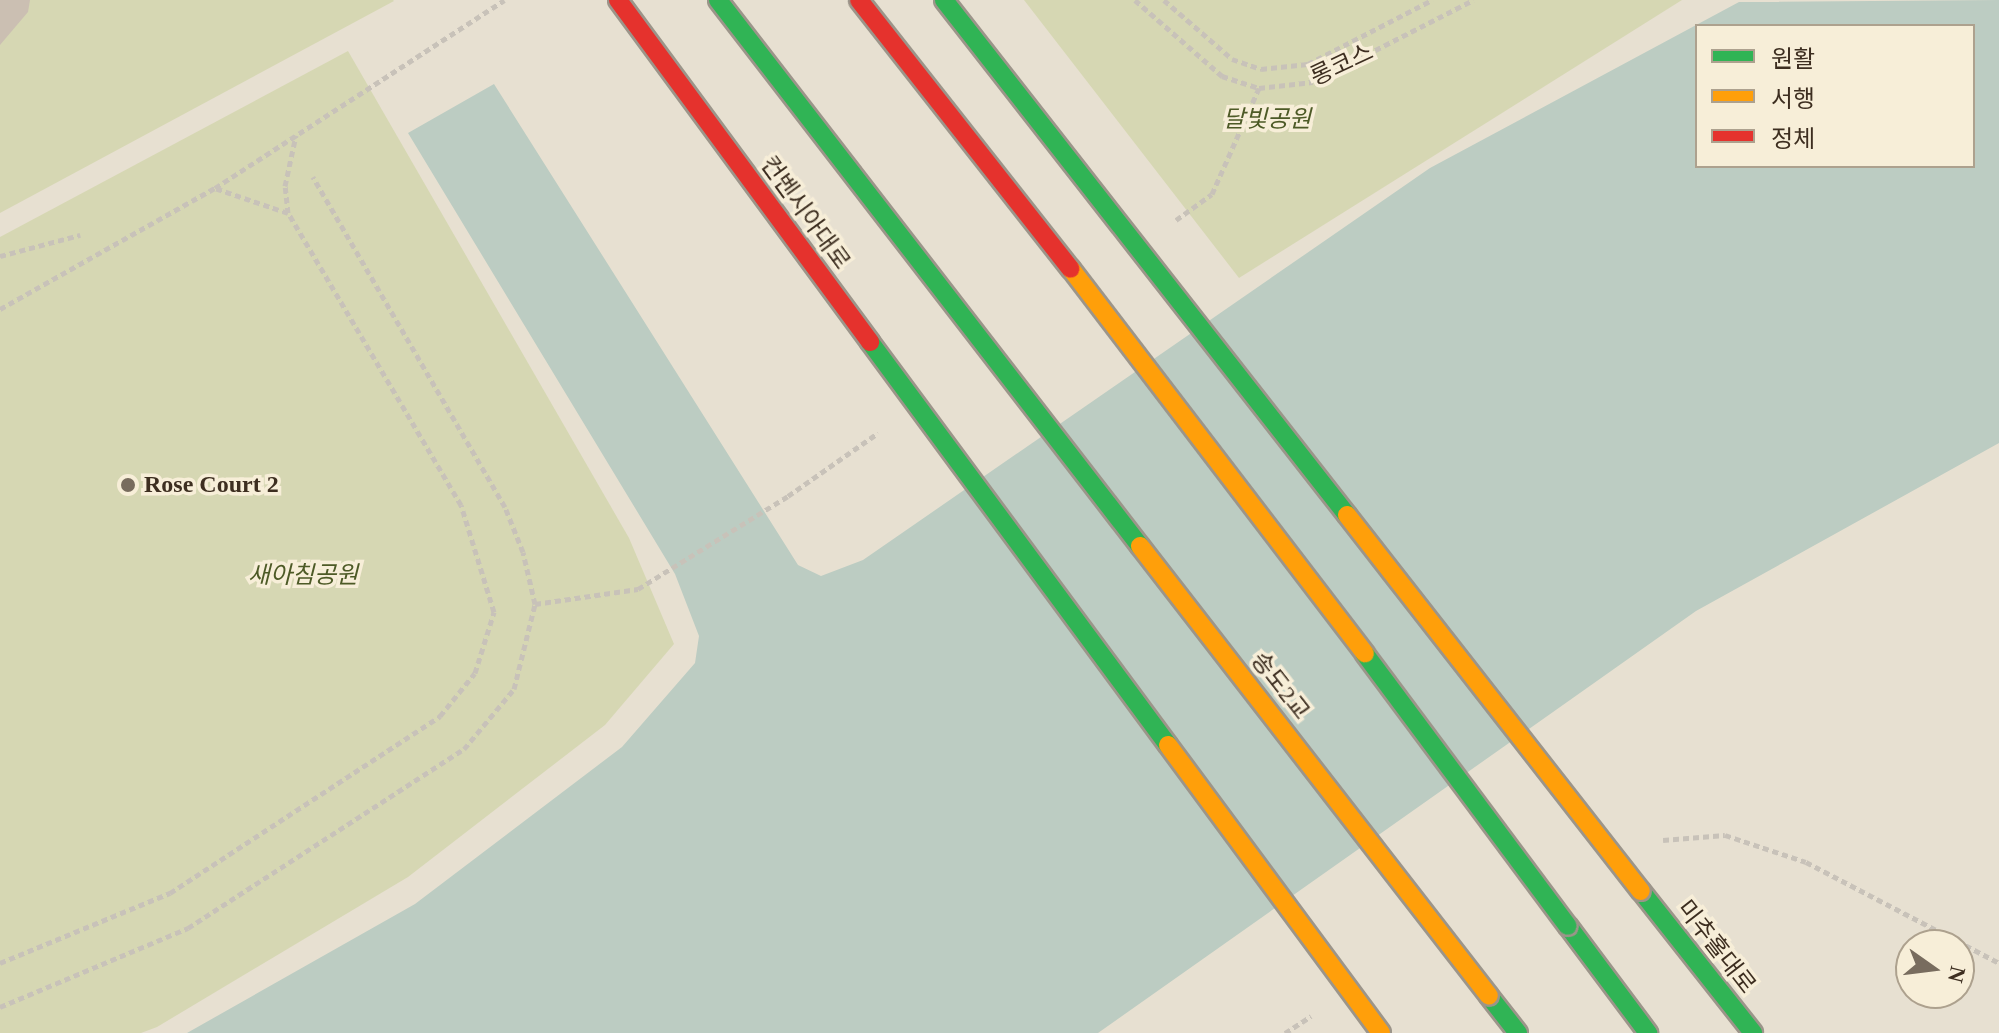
<!DOCTYPE html>
<html>
<head>
<meta charset="utf-8">
<style>
	body { margin:0 }
	#map { position:relative; width:1999px; height:1033px; overflow:hidden; background:#e7e0d1; font-family:"Times New Roman","Noto Sans KR",serif }
	div>[style] { position:absolute }
	.green>* { inset:0; background:#d6d7b3 }
	.water>* { inset:0; background:#bcccc2 }
	.building>* { inset:0; background:#cbbfb2 }
	.path>* { height:5px; margin-top:-2.5px; transform-origin:0; background:repeating-linear-gradient(90deg,#c8c2b9 0 6px,transparent 0 10px) }
	.roads { filter:drop-shadow(2px 0 #9c958a) drop-shadow(-2px 0 #9c958a) drop-shadow(0 2px #9c958a) drop-shadow(0 -2px #9c958a) }
	.fast>* { height:18px; margin:-9px; padding:0 9px; transform-origin:9px; border-radius:9px; background:#30b455 }
	.bridges { filter:drop-shadow(2px 0 #9c958a) drop-shadow(-2px 0 #9c958a) drop-shadow(0 2px #9c958a) drop-shadow(0 -2px #9c958a) }
	.fast-bridge>* { height:18px; margin:-9px; padding:0 9px; transform-origin:9px; border-radius:9px; background:#30b455 }
	.slow-bridge>* { height:18px; margin:-9px; padding:0 9px; transform-origin:9px; border-radius:9px; background:#ff9f0a }
	.jam-bridge>* { height:18px; margin:-9px; padding:0 9px; transform-origin:9px; border-radius:9px; background:#e5322d }
	.dots>* { width:22px; height:22px; translate:-50% -50%; box-sizing:border-box; border:4px solid #f7eed8; border-radius:50% }
	span { translate:-50% -50%; white-space:nowrap; text-align:center; line-height:1.15; -webkit-text-stroke:7px #f7eed8; paint-order:stroke }
	.street-label { font-size:24px; color:#3d2e20 }
	.park-label { font-size:24px; color:#4d5a26; font-style:italic }
	.poi-label { font-size:24px; color:#3d2e20; font-weight:700 }
	.left { translate:0 -50%; text-align:left }
	.legend { position:absolute; left:1695px; top:24px; width:280px; height:144px; box-sizing:border-box; background:#f7eed8; border:2px solid #ada18e; margin:0; padding:10px 14px; list-style:none; font-size:24px; color:#3d2e20 }
	.legend li { display:flex; align-items:center; gap:16px; height:40px }
	.legend b { width:40px; border:2px solid #ada18e }
	.north { position:absolute; left:1895px; top:929px; width:80px; height:80px; box-sizing:border-box; background:#f7eed8; border:2px solid #ada18e; border-radius:50%; rotate:104deg; font-size:22px; font-weight:700; line-height:32px; text-align:center; color:#3d2e20 }
	.north::after { content:''; display:block; margin:auto; width:28px; height:36px; background:#786c5e; clip-path:polygon(50% 0,100% 100%,50% 72%,0 100%) }
</style>
</head>
<body>
<div id="map">
	<div class="green">
		<i style="clip-path:polygon(0 0,393px 0,394px 1px,0 213px)"></i>
		<i style="clip-path:polygon(1024px 0,1682px 0,1239px 278px)"></i>
		<i style="clip-path:polygon(348px 51px,629px 538px,674px 644px,605px 725px,408px 877px,157px 1027px,141px 1033px,0 1033px,0 237px)"></i>
	</div>
	<div class="water">
		<i style="clip-path:polygon(evenodd,1999px 0,1999px 443px,1696px 611px,1098px 1033px,187px 1033px,415px 904px,622px 747px,695px 663px,699px 636px,675px 574px,408px 133px,494px 84px,798px 565px,821px 576px,863px 560px,1430px 168px,1739px 2px,1999px 0,1697px 26px,1973px 26px,1973px 166px,1697px 166px,1697px 26px)"></i>
	</div>
	<div class="building">
		<i style="clip-path:polygon(0 0,30px 0,28px 12px,0 45px)"></i>
	</div>
	<div class="path">
		<i style="left:1135px;top:0;width:116px;rotate:41.1deg"></i>
		<i style="left:1222px;top:76px;width:39px;rotate:18deg"></i>
		<i style="left:1259px;top:88px;width:54px;rotate:-6.3deg"></i>
		<i style="left:1313px;top:82px;width:180px;rotate:-27.1deg"></i>
		<i style="left:1164px;top:0;width:90px;rotate:40.9deg"></i>
		<i style="left:1232px;top:59px;width:31px;rotate:19deg"></i>
		<i style="left:1261px;top:69px;width:47px;rotate:-6.1deg"></i>
		<i style="left:1308px;top:64px;width:140px;rotate:-27.3deg"></i>
		<i style="left:288px;top:213px;width:27px;rotate:-96deg"></i>
		<i style="left:285px;top:186px;width:52px;rotate:-77.8deg"></i>
		<i style="left:1176px;top:220px;width:44px;rotate:-35.8deg"></i>
		<i style="left:1212px;top:194px;width:116px;rotate:-66.1deg"></i>
		<i style="left:0;top:256px;width:83px;rotate:-14.7deg"></i>
		<i style="left:0;top:309px;width:247px;rotate:-29.4deg"></i>
		<i style="left:215px;top:188px;width:345px;rotate:-33deg"></i>
		<i style="left:535px;top:604px;width:104px;rotate:-8.3deg"></i>
		<i style="left:638px;top:589px;width:176px;rotate:-31.8deg"></i>
		<i style="left:788px;top:496px;width:110px;rotate:-35deg"></i>
		<i style="left:1663px;top:840px;width:62px;rotate:-4.6deg"></i>
		<i style="left:1725px;top:835px;width:85px;rotate:18.4deg"></i>
		<i style="left:1806px;top:862px;width:218px;rotate:27.6deg"></i>
		<i style="left:0;top:963px;width:184px;rotate:-22.4deg"></i>
		<i style="left:170px;top:893px;width:323px;rotate:-33.2deg"></i>
		<i style="left:440px;top:716px;width:55px;rotate:-50.9deg"></i>
		<i style="left:475px;top:673px;width:64px;rotate:-72.7deg"></i>
		<i style="left:494px;top:612px;width:112px;rotate:-107.1deg"></i>
		<i style="left:461px;top:505px;width:339px;rotate:-120.6deg"></i>
		<i style="left:288px;top:213px;width:77px;rotate:-161.1deg"></i>
		<i style="left:0;top:1007px;width:204px;rotate:-22.8deg"></i>
		<i style="left:188px;top:928px;width:329px;rotate:-33deg"></i>
		<i style="left:464px;top:749px;width:78px;rotate:-50.2deg"></i>
		<i style="left:514px;top:689px;width:88px;rotate:-76.1deg"></i>
		<i style="left:535px;top:604px;width:53px;rotate:-103deg"></i>
		<i style="left:523px;top:552px;width:48px;rotate:-111.8deg"></i>
		<i style="left:505px;top:507px;width:382px;rotate:-120.2deg"></i>
		<i style="left:1285px;top:1033px;width:31px;rotate:-33deg"></i>
	</div>
	<div class="roads">
		<div class="fast">
			<i style="left:1641px;top:891px;width:181px;rotate:51.7deg"></i>
			<i style="left:1568px;top:926px;width:134px;rotate:53.2deg"></i>
			<i style="left:1489px;top:996px;width:47px;rotate:51.9deg"></i>
		</div>
	</div>
	<div class="bridges">
		<div class="fast-bridge">
			<i style="left:718px;top:0;width:690px;rotate:52.3deg"></i>
			<i style="left:944px;top:0;width:654px;rotate:51.96deg"></i>
			<i style="left:870px;top:342px;width:501px;rotate:53.52deg"></i>
			<i style="left:1365px;top:654px;width:339px;rotate:53.3deg"></i>
		</div>
		<div class="slow-bridge">
			<i style="left:1071px;top:269px;width:484px;rotate:52.6deg"></i>
			<i style="left:1347px;top:515px;width:477px;rotate:52deg"></i>
			<i style="left:1140px;top:546px;width:569px;rotate:52.2deg"></i>
			<i style="left:1168px;top:745px;width:358px;rotate:53.5deg"></i>
		</div>
		<div class="jam-bridge">
			<i style="left:618px;top:0;width:425px;rotate:53.6deg"></i>
			<i style="left:859px;top:0;width:342px;rotate:51.8deg"></i>
		</div>
	</div>
	<div class="dots">
		<i style="left:128px;top:485px;background:#786c5e"></i>
	</div>
	<div class="street-label">
		<span style="left:1342px;top:65px;rotate:-25deg">롱코스</span>
		<span style="left:805px;top:213px;rotate:54deg">컨벤시아대로</span>
		<span style="left:1280px;top:686px;rotate:52deg">송도2교</span>
		<span style="left:1716px;top:947px;rotate:52deg">미추홀대로</span>
	</div>
	<div class="park-label">
		<span style="left:1267px;top:120px">달빛공원</span>
		<span style="left:303px;top:576px">새아침공원</span>
	</div>
	<div class="poi-label">
		<span class="left" style="left:144px;top:485px">Rose Court 2</span>
	</div>
	<ul class="legend">
	<li><b style="height:10px;background:#30b455"></b>원활</li>
	<li><b style="height:10px;background:#ff9f0a"></b>서행</li>
	<li><b style="height:10px;background:#e5322d"></b>정체</li>
	</ul>
	<div class="north">N</div>
</div>
</body>
</html>
